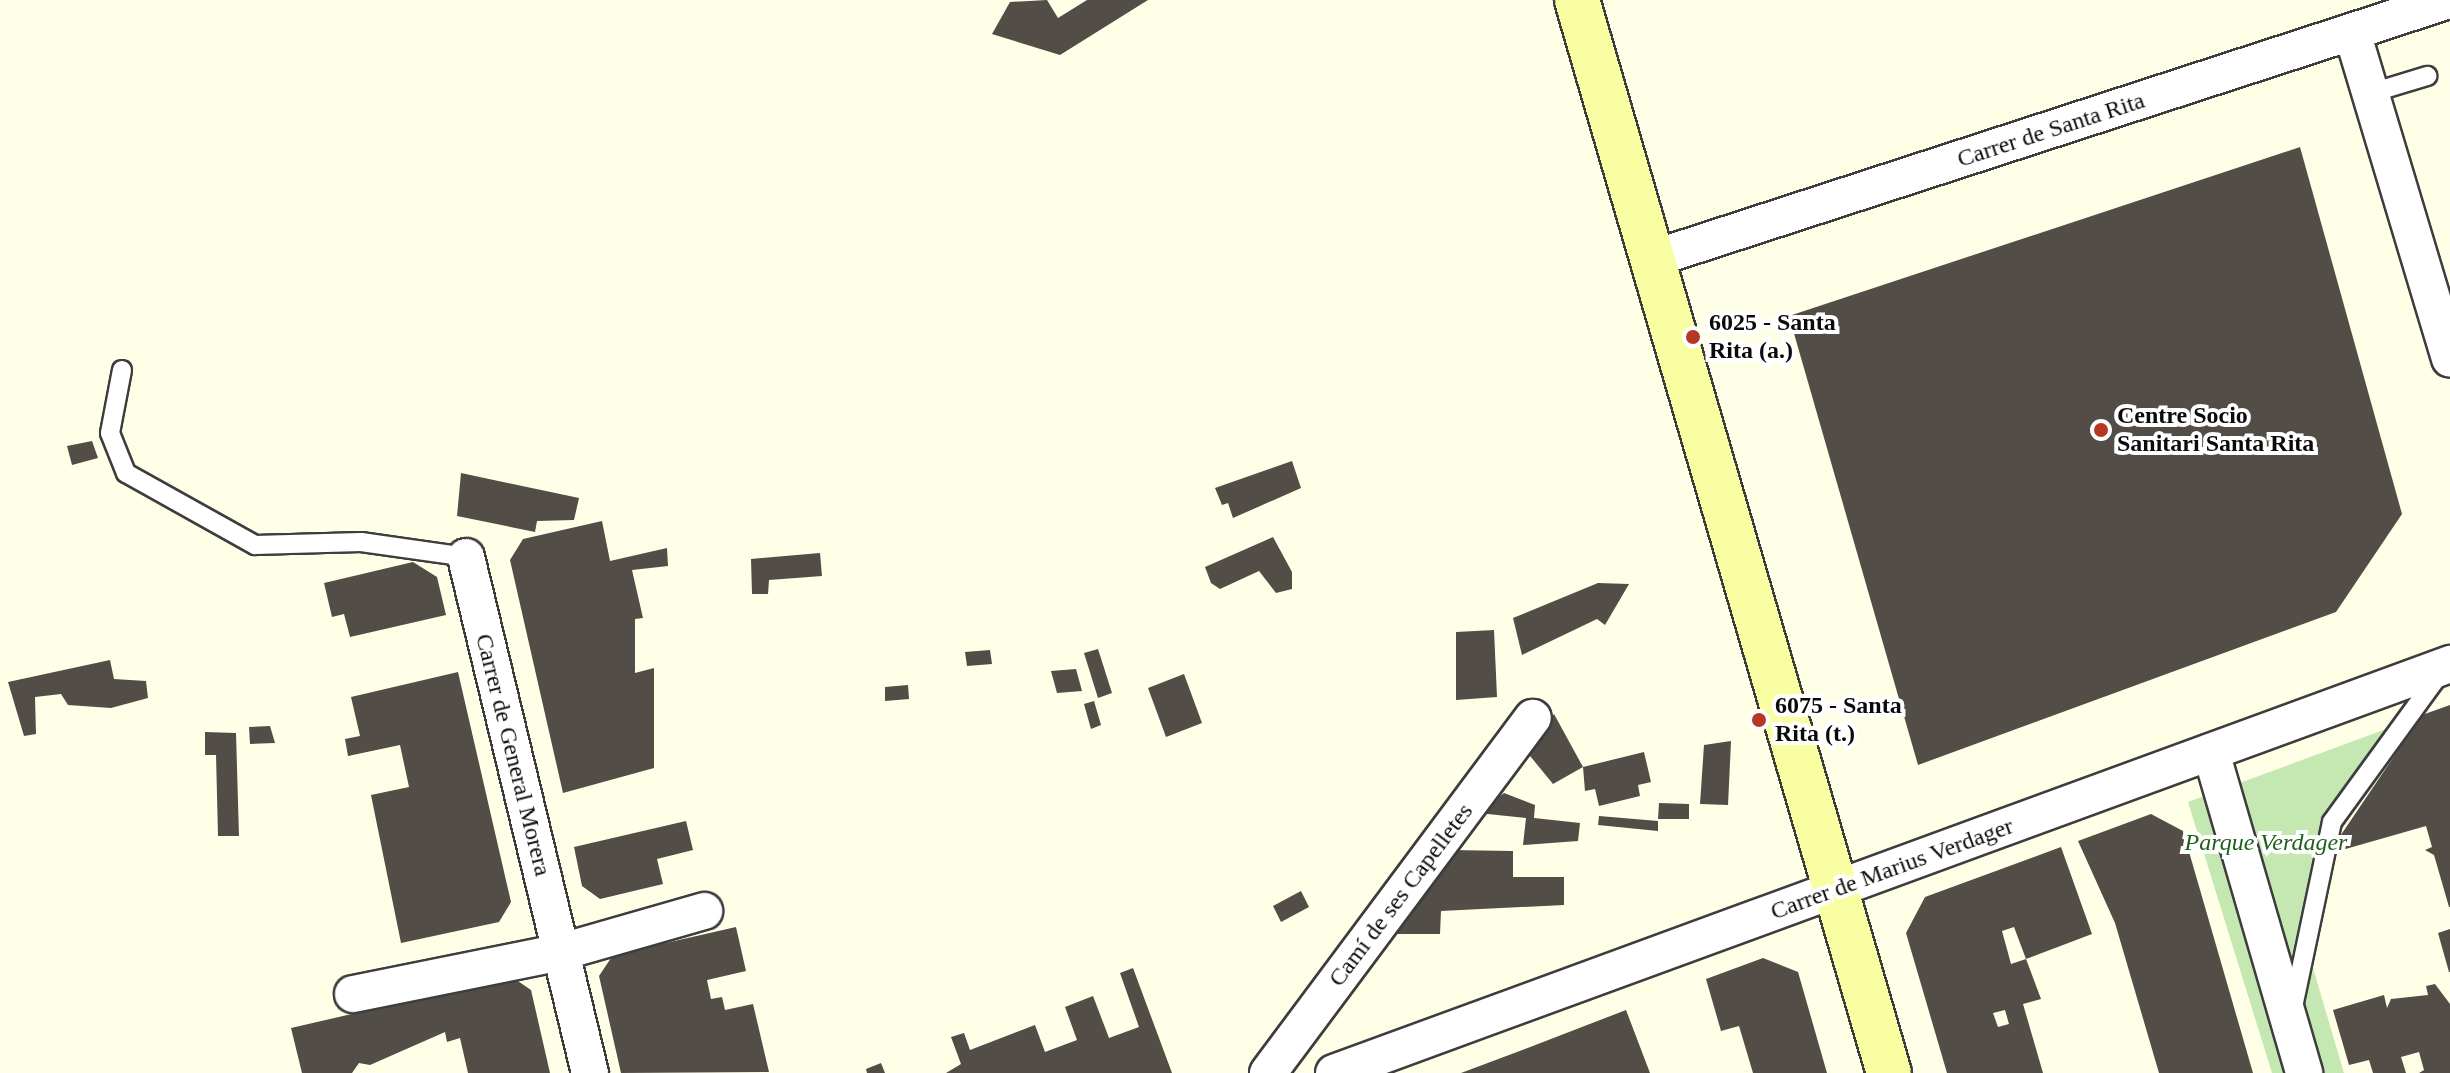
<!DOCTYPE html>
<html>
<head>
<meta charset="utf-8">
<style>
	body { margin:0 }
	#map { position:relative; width:2450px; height:1073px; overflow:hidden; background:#fffee7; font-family:Georgia,serif }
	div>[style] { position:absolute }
	.green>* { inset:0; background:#c5e7b2 }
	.building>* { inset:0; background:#524d46 }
	.roads { filter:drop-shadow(2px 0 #3d3d3d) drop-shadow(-2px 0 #3d3d3d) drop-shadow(0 2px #3d3d3d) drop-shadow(0 -2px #3d3d3d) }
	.lane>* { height:18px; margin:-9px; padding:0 9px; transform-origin:9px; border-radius:9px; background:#fff }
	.street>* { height:36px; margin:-18px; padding:0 18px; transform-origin:18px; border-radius:18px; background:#fff }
	.secondary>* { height:44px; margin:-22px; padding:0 22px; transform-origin:22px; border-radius:22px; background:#f9fea2 }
	.dots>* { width:22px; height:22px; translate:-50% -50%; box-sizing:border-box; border:4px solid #fff; border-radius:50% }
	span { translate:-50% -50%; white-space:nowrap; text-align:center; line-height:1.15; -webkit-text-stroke:8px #fff; paint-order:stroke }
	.street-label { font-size:24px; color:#0a0a0a }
	.poi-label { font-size:24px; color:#0a0a0a; font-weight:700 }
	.left { translate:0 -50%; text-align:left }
	.park-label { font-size:24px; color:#1f5f1c; font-style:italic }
</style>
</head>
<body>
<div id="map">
	<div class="green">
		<i style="clip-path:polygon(2416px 718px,2327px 851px,2313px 968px,2344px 1073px,2272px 1073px,2188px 802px)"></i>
	</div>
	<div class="building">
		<i style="clip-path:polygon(1047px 0,1058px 18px,1087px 0,1148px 0,1060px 55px,992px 34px,1010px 2px)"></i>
		<i style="clip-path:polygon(2300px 147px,2402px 514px,2336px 612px,1918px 765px,1789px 316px)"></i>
		<i style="clip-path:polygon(92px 441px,98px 458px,72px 465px,67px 446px)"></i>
		<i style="clip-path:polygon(1292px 461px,1301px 488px,1233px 518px,1228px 503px,1222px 505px,1215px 488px)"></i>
		<i style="clip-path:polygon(461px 473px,579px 498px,574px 520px,537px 521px,535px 532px,457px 516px)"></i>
		<i style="clip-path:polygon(602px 521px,610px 561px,667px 548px,668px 566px,632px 570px,643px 618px,635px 619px,635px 673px,654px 668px,654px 768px,563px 793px,510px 560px,523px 539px)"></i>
		<i style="clip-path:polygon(1273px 537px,1292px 572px,1292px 589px,1276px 593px,1259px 571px,1220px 589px,1211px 583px,1205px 567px)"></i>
		<i style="clip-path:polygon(820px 553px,822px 576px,769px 580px,768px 594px,752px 594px,751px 559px)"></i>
		<i style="clip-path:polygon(413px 562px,437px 577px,446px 615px,350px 637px,344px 614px,332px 617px,324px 583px)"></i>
		<i style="clip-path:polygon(1598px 583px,1629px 584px,1605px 625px,1597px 619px,1522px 655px,1513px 618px)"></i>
		<i style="clip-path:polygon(1494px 630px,1497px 697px,1456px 700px,1456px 632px)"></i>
		<i style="clip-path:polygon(1098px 649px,1112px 693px,1098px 698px,1084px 653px)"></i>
		<i style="clip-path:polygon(990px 650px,992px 664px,967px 666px,965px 652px)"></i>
		<i style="clip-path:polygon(110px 660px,114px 679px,146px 681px,148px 698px,111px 708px,68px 705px,61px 694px,35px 697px,36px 734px,24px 736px,8px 682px)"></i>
		<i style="clip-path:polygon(1076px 669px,1082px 691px,1057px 693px,1051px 671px)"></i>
		<i style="clip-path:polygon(458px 672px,511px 902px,499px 922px,401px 943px,371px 795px,409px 787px,400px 745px,348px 756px,345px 739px,360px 736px,351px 697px)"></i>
		<i style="clip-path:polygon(1184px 674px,1202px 723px,1166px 737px,1148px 688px)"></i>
		<i style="clip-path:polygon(908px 685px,909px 699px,885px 701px,885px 687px)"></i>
		<i style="clip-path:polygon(1094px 701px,1101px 725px,1091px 729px,1084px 704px)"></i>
		<i style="clip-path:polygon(2450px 705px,2450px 907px,2449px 907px,2434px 855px,2425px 850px,2432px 847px,2426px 826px,2328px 854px,2422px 715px)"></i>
		<i style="clip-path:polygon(1554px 714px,1583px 767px,1553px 784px,1526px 751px)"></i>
		<i style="clip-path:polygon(270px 726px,275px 743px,250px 744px,249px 727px)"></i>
		<i style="clip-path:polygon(205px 732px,236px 733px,239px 836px,218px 836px,216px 755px,205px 755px)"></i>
		<i style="clip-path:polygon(1731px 741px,1728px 805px,1700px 804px,1704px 745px)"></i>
		<i style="clip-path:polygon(1644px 752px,1651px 782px,1638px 785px,1640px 796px,1599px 806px,1595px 789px,1585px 791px,1583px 767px)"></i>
		<i style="clip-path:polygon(1504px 793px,1535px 805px,1534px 818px,1580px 823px,1578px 841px,1523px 845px,1526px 818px,1478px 813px)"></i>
		<i style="clip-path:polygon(1659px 803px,1689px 804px,1689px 819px,1658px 819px)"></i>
		<i style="clip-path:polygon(2151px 814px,2183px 831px,2253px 1073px,2159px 1073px,2115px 923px,2078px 841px)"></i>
		<i style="clip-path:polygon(1599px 816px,1658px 821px,1658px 831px,1598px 825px)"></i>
		<i style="clip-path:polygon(686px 821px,693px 850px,657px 859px,663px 884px,600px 899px,582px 886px,574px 847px)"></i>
		<i style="clip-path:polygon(evenodd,2061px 847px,2092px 934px,2026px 959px,2014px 927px,2002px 931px,2011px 964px,2026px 959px,2041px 999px,2023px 1004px,2043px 1073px,1947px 1073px,1906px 933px,1925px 897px,2061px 847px,2005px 1010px,2009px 1024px,1998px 1027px,1993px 1013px,2005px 1010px)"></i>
		<i style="clip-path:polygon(1449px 850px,1513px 851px,1513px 877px,1564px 877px,1564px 905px,1441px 911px,1440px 934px,1385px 934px)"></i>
		<i style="clip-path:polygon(1301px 891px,1309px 907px,1281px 922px,1273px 906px)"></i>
		<i style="clip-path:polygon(736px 927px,746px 971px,707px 980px,711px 999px,722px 997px,725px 1010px,753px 1004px,769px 1072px,621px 1073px,599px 976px,613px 955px)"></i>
		<i style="clip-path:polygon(2450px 929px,2450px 972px,2449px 972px,2438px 933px)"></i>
		<i style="clip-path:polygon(1763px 958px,1798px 972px,1827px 1073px,1753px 1073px,1739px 1026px,1721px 1031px,1706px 979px)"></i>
		<i style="clip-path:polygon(1133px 968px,1172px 1073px,946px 1073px,961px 1064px,951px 1037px,964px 1033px,970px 1050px,1035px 1025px,1045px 1052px,1077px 1040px,1065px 1007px,1093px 996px,1109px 1038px,1139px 1027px,1120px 973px)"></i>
		<i style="clip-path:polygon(512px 977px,531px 990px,550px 1073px,468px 1073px,460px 1038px,447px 1042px,445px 1032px,370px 1065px,359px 1063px,352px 1073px,302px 1073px,291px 1028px)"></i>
		<i style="clip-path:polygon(2435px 984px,2450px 1004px,2450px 1073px,2419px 1073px,2424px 1070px,2419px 1052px,2401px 1057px,2406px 1073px,2373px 1073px,2369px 1060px,2349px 1065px,2333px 1010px,2384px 995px,2387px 1008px,2391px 999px,2428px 995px,2426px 986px)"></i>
		<i style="clip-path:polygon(1626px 1010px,1650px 1073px,1461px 1073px,1525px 1049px)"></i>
		<i style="clip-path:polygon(881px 1063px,885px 1073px,867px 1073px,866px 1069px)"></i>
	</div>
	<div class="roads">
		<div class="lane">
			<i style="left:2371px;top:93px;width:59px;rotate:-16.9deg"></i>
			<i style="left:122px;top:370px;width:64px;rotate:100.8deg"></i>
			<i style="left:110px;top:433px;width:43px;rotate:68.2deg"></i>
			<i style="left:126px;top:473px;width:148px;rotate:29.2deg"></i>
			<i style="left:255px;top:545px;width:106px;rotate:-1.6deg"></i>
			<i style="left:361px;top:542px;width:106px;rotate:8.1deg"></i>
			<i style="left:2293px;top:1007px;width:189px;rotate:-78.1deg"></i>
			<i style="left:2332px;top:822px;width:185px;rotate:-54deg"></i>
		</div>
		<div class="street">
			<i style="left:2352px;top:32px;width:341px;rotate:73.3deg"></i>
			<i style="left:1652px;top:259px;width:838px;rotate:-18deg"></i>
			<i style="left:466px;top:557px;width:531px;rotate:76.49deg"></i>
			<i style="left:2211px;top:752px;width:334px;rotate:73.8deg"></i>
			<i style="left:353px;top:994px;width:212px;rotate:-11.4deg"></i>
			<i style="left:561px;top:952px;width:149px;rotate:-16deg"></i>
			<i style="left:1268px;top:1073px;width:443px;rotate:-53.3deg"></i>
			<i style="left:1334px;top:1073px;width:1189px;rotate:-20.13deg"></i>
		</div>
		<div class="secondary">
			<i style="left:1577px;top:0;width:1117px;rotate:73.79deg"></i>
		</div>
	</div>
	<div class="dots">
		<i style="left:1693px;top:337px;background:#b73725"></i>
		<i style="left:2101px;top:430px;background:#b73725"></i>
		<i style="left:1759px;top:720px;background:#b73725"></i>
	</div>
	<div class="street-label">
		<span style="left:2051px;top:130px;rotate:-18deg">Carrer de Santa Rita</span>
		<span style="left:513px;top:755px;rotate:76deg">Carrer de General Morera</span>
		<span style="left:1892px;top:869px;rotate:-20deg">Carrer de Marius Verdager</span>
		<span style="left:1401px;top:895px;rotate:-53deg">Camí de ses Capelletes</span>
	</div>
	<div class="poi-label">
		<span class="left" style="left:1709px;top:337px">6025 - Santa<br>Rita (a.)</span>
		<span class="left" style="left:2117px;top:430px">Centre Socio<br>Sanitari Santa Rita</span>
		<span class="left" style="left:1775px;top:720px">6075 - Santa<br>Rita (t.)</span>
	</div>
	<div class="park-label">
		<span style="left:2266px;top:843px">Parque Verdager</span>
	</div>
</div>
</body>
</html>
